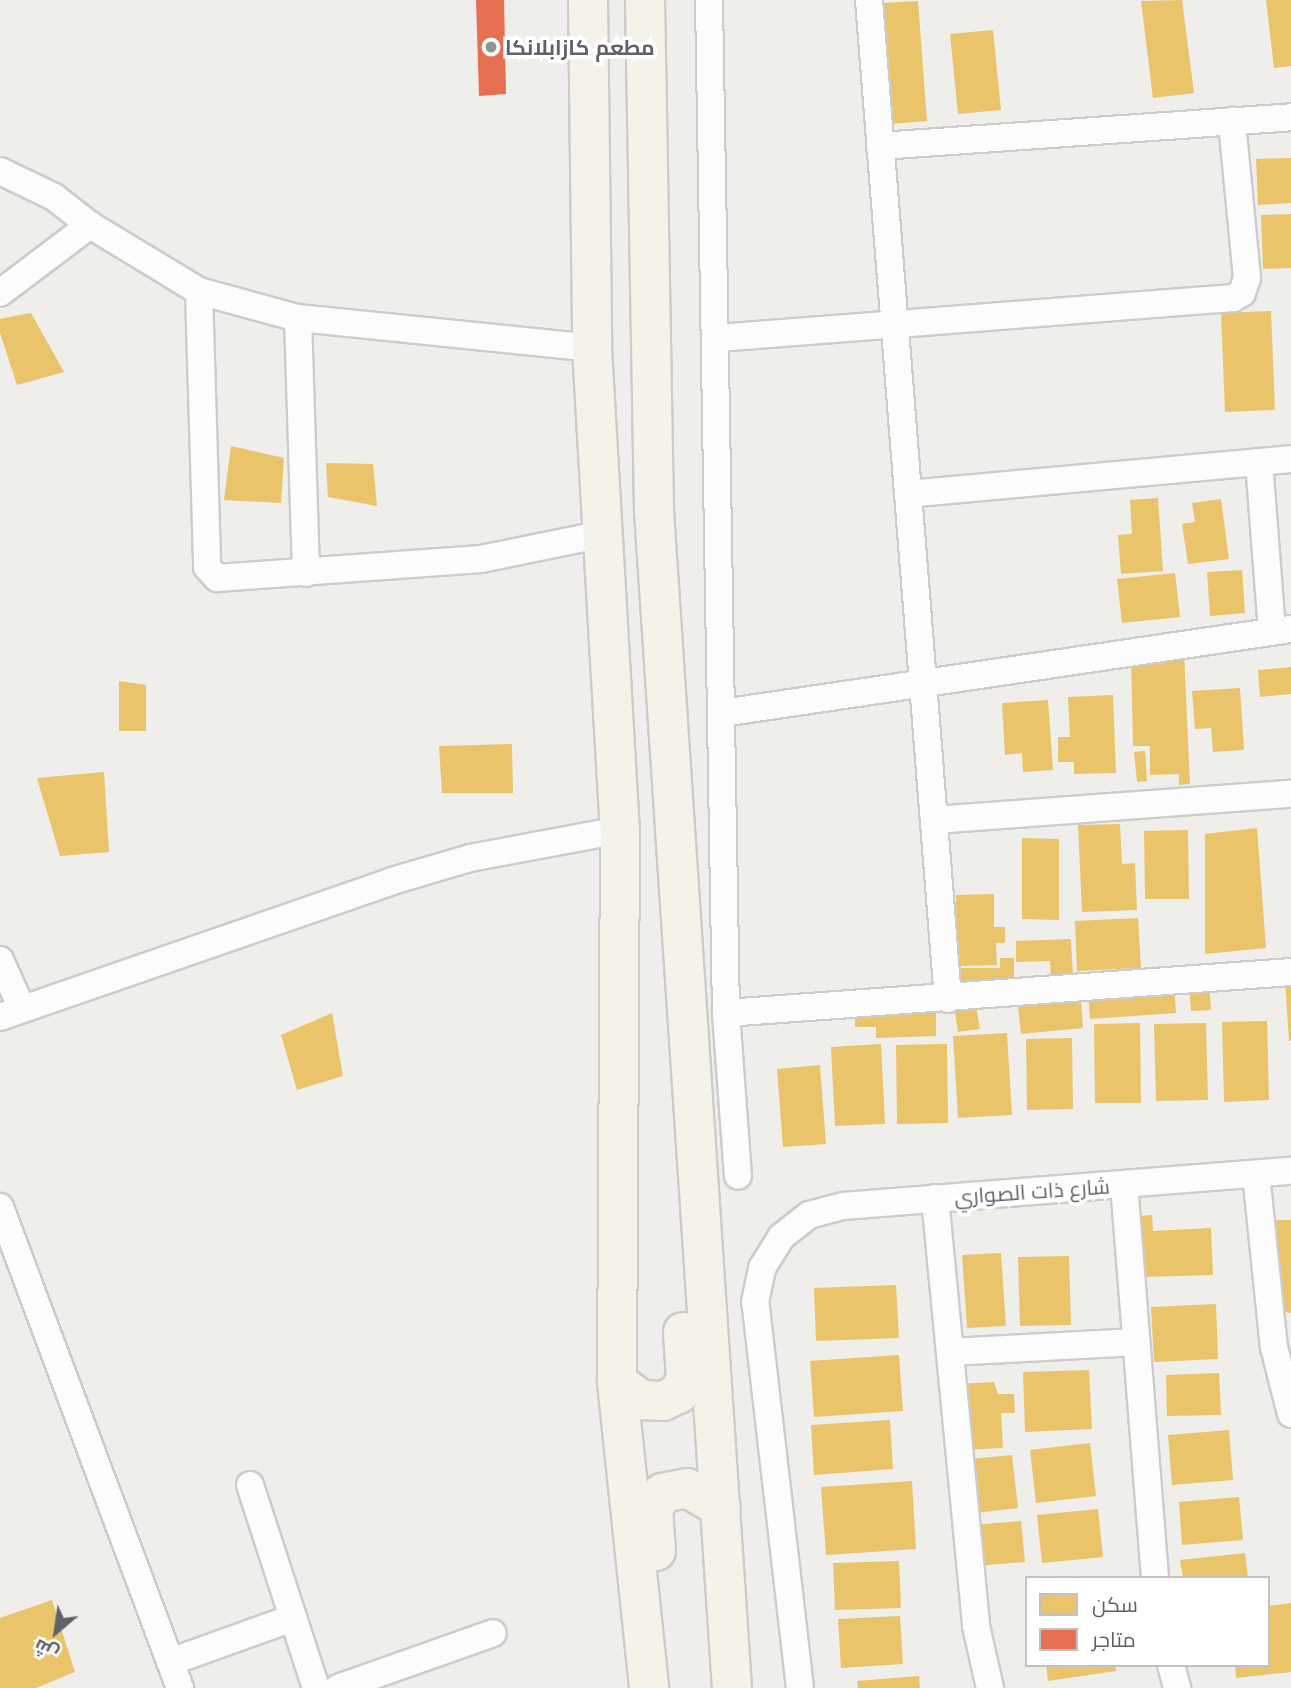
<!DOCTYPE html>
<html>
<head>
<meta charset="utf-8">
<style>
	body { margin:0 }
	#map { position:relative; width:1291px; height:1688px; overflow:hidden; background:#efeeea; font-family:Quicksand,Cairo,sans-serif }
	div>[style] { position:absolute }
	.homes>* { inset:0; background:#e9c46a }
	.shops>* { inset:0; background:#e76f51 }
	.roads { filter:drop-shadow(2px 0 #cbcccc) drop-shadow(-2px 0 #cbcccc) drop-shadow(0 2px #cbcccc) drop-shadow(0 -2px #cbcccc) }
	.street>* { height:26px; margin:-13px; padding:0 13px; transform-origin:13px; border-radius:13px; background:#fdfcfc }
	.primary>* { height:38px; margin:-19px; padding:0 19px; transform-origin:19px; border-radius:19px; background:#f4f2e9 }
	.dots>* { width:19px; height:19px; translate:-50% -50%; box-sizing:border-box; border:4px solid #fff; border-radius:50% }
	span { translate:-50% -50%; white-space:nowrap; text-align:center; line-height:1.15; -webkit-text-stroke:7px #fff; paint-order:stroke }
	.poi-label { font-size:21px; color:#5f6368; font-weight:700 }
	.left { translate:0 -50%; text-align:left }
	.street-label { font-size:21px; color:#5f6368 }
	.legend { position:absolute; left:1025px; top:1576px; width:245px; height:91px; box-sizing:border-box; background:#fff; border:2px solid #bfc1c3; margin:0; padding:9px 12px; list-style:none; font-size:21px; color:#5f6368 }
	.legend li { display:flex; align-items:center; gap:14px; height:35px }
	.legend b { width:35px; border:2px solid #bfc1c3 }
	.north { position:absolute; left:21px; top:1597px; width:70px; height:70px; -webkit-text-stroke:5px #fff; paint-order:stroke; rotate:209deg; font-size:19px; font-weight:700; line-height:28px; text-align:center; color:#5f6368 }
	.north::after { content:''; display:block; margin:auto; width:24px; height:32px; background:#5f6368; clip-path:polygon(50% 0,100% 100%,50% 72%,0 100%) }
</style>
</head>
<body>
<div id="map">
	<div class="homes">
		<i style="clip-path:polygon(1182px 0,1194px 93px,1153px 98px,1141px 1px)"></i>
		<i style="clip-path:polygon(1266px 0,1291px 0,1291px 66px,1274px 68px)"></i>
		<i style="clip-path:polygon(918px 1px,927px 121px,890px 124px,881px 3px)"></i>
		<i style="clip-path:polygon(993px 30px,1001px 110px,958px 114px,950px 34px)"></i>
		<i style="clip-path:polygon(1291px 158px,1291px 203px,1258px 205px,1256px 159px)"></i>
		<i style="clip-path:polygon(1291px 214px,1291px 268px,1263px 269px,1261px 215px)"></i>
		<i style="clip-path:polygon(1271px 311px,1275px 410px,1225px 412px,1221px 313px)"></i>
		<i style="clip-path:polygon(31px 313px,64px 372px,17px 385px,0 333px,0 319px)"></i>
		<i style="clip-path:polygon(231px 446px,284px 458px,281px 503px,224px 500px)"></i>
		<i style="clip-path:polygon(326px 463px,373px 464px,377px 506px,328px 497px)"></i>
		<i style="clip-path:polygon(1158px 498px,1163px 571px,1121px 574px,1118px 535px,1132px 534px,1130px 500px)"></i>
		<i style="clip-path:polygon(1221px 499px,1229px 559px,1188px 564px,1182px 524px,1195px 522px,1192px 503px)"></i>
		<i style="clip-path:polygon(1242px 570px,1245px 613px,1210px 616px,1207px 572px)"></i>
		<i style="clip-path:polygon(1175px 573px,1180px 617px,1122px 623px,1117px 579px)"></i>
		<i style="clip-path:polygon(1184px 653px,1190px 784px,1179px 785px,1179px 774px,1150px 775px,1150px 746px,1133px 746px,1131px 656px)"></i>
		<i style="clip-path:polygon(1291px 667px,1291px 694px,1260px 697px,1258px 670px)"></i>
		<i style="clip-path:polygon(119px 681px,146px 685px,146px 731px,119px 731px)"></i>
		<i style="clip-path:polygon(1240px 688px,1244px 750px,1213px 752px,1211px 728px,1195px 729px,1192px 691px)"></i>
		<i style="clip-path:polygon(1113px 695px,1116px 773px,1074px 774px,1074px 762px,1058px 762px,1058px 737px,1070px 737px,1068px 697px)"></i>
		<i style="clip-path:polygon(1048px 700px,1053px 770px,1023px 772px,1022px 753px,1005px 755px,1002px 703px)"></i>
		<i style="clip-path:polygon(512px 744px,513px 793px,442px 793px,439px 746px)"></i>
		<i style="clip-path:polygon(1145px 751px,1147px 781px,1137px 782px,1134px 752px)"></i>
		<i style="clip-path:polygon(104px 772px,109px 852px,60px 856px,37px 778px)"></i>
		<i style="clip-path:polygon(1120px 824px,1122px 864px,1135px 863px,1137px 910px,1082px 912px,1078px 825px)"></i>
		<i style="clip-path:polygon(1257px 828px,1266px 948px,1205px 954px,1205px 834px)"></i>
		<i style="clip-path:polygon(1188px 830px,1189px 899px,1145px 899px,1144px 831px)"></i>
		<i style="clip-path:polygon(1022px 838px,1059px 839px,1059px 920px,1022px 919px)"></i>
		<i style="clip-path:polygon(994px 894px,994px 927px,1005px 927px,1005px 943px,996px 943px,997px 965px,957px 966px,956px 895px)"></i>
		<i style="clip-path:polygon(1138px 918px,1141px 968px,1077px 971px,1075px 921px)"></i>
		<i style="clip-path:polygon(1071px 939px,1073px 977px,1051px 977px,1050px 961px,1016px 962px,1016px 941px)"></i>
		<i style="clip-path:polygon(1000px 958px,1014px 958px,1014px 981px,956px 981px,956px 968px,1000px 968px)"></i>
		<i style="clip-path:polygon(1285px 979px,1291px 979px,1291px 1041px,1289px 1041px)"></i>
		<i style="clip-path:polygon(1209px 980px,1211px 1010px,1191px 1011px,1189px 981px)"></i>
		<i style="clip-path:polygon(1174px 984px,1176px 1013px,1090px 1019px,1088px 991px)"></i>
		<i style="clip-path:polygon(975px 1001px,980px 1029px,958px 1032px,954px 1005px)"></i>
		<i style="clip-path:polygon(1081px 1001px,1083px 1028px,1021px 1034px,1018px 1007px)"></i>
		<i style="clip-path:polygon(936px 1008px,936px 1036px,876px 1038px,876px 1027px,855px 1027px,855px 1010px)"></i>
		<i style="clip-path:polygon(332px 1013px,343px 1076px,297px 1090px,281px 1035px)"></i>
		<i style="clip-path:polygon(1267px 1021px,1269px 1100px,1224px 1102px,1222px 1022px)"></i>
		<i style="clip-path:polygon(1140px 1023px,1141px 1103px,1095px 1103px,1094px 1024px)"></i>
		<i style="clip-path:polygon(1206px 1023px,1208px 1100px,1156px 1101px,1154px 1024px)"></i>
		<i style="clip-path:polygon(1007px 1033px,1012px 1115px,958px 1118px,953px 1036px)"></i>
		<i style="clip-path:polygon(1072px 1038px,1073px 1109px,1027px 1110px,1026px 1039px)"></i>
		<i style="clip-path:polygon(881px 1044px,885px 1124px,835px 1126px,831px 1047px)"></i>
		<i style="clip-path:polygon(947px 1044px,948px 1123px,897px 1124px,896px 1045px)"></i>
		<i style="clip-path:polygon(820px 1065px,826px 1144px,783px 1147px,777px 1069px)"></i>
		<i style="clip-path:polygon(1152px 1215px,1153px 1231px,1211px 1228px,1213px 1275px,1143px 1277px,1140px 1216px)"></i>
		<i style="clip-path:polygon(1271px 1220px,1291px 1220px,1291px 1313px,1277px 1310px)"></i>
		<i style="clip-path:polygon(1001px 1253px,1006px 1326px,967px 1328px,962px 1255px)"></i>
		<i style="clip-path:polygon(1069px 1256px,1071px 1325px,1020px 1326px,1018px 1257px)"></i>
		<i style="clip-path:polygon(896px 1285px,899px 1338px,816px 1341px,814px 1288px)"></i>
		<i style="clip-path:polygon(1216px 1304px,1218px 1359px,1154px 1362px,1151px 1307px)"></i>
		<i style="clip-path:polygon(899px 1355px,903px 1411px,814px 1417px,810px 1361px)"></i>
		<i style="clip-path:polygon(1089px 1370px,1092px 1429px,1025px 1432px,1023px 1372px)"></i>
		<i style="clip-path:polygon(1219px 1373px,1221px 1415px,1167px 1416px,1166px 1375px)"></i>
		<i style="clip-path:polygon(994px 1382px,998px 1394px,1014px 1394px,1015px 1413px,1001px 1413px,1003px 1448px,961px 1450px,957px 1384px)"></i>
		<i style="clip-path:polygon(890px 1420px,893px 1469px,814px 1475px,811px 1425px)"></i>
		<i style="clip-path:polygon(1229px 1430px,1233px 1480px,1172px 1485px,1168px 1435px)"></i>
		<i style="clip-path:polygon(1090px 1443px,1096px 1496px,1036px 1503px,1030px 1450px)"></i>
		<i style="clip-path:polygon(1012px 1455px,1018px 1508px,976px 1513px,970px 1459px)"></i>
		<i style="clip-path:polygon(912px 1481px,916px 1549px,826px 1555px,821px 1487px)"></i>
		<i style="clip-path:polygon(1239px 1497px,1243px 1540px,1182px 1545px,1179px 1502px)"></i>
		<i style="clip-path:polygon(1098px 1509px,1103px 1557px,1042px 1563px,1037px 1515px)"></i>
		<i style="clip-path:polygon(1021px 1521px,1025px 1562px,976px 1566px,972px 1525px)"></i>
		<i style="clip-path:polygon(1245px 1553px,1248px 1578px,1183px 1578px,1180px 1560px)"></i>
		<i style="clip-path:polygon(899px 1561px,901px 1608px,835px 1610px,833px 1563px)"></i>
		<i style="clip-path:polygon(52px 1600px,75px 1672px,36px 1688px,0 1688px,0 1618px)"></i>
		<i style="clip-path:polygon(1291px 1603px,1291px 1672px,1236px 1678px,1235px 1665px,1268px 1665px,1268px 1606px)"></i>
		<i style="clip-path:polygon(900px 1616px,903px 1664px,841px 1668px,838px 1619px)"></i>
		<i style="clip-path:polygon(1046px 1665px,1115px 1665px,1116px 1671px,1048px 1681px)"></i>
		<i style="clip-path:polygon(919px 1676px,920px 1688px,858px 1688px,857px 1681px)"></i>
	</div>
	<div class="shops">
		<i style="clip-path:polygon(476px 0,504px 0,506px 94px,479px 96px)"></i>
	</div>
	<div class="roads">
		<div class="street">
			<i style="left:709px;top:0;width:1013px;rotate:89.04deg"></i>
			<i style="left:726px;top:1013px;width:163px;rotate:85.8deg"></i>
			<i style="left:869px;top:0;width:1002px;rotate:85.48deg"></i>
			<i style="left:880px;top:146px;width:412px;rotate:-4deg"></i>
			<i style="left:0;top:171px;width:60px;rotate:25.7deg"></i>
			<i style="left:54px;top:197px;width:46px;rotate:37.9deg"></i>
			<i style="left:90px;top:225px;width:127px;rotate:31.2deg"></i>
			<i style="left:199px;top:291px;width:103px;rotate:15.3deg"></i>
			<i style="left:298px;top:318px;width:296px;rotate:5.8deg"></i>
			<i style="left:199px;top:291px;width:276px;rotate:88.3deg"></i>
			<i style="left:207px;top:567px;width:15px;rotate:48deg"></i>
			<i style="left:217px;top:578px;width:265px;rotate:-4.1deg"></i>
			<i style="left:481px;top:559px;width:120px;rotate:-11.5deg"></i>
			<i style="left:0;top:293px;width:113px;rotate:-37.1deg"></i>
			<i style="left:298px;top:318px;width:255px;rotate:88.2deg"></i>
			<i style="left:718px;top:338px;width:517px;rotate:-4.44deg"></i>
			<i style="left:1233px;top:298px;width:10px;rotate:-29deg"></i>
			<i style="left:1242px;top:293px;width:16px;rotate:-72deg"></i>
			<i style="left:1247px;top:278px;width:158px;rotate:-95.5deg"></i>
			<i style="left:1259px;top:462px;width:169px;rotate:85.6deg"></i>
			<i style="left:908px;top:494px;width:385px;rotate:-5.2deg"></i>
			<i style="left:722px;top:713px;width:575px;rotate:-8.4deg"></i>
			<i style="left:934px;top:820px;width:358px;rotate:-4.2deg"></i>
			<i style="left:0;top:960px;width:54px;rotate:65.8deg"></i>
			<i style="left:726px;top:1013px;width:566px;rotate:-4.15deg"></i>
			<i style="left:0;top:1017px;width:415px;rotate:-19.1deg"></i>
			<i style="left:392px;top:881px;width:81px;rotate:-16.4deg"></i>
			<i style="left:470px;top:858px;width:153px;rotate:-10.6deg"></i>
			<i style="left:1256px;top:1174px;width:174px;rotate:84.1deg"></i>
			<i style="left:1274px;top:1347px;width:69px;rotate:75.8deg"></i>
			<i style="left:1124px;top:1184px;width:395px;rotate:85.5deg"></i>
			<i style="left:935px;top:1198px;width:430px;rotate:84.5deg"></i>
			<i style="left:976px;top:1626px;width:64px;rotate:77.3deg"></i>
			<i style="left:0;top:1207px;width:514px;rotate:69.48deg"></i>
			<i style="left:950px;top:1352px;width:183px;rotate:-3.1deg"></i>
			<i style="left:250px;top:1485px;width:213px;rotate:72deg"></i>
			<i style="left:170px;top:1662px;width:131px;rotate:-19.7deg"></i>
			<i style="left:1171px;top:1665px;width:24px;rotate:75deg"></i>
			<i style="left:338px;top:1688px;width:164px;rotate:-19.5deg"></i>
			<i style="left:800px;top:1688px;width:389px;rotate:-96.6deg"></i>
			<i style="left:755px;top:1302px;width:35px;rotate:-78deg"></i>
			<i style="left:762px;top:1268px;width:36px;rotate:-58deg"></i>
			<i style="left:781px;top:1237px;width:36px;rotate:-38deg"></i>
			<i style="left:809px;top:1215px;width:35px;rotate:-15deg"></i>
			<i style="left:843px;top:1206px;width:449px;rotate:-4.5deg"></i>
		</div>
		<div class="primary">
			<i style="left:588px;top:0;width:348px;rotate:89.3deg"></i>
			<i style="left:592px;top:348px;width:483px;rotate:86.7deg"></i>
			<i style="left:620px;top:830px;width:552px;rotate:90.31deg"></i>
			<i style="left:617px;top:1382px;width:308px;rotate:84deg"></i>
			<i style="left:645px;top:0;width:511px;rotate:88.99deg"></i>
			<i style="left:654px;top:511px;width:1180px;rotate:86.21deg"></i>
			<i style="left:617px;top:1382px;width:31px;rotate:36deg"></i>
			<i style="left:642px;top:1400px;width:21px;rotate:3deg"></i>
			<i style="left:663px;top:1401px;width:17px;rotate:-25deg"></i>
			<i style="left:678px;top:1394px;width:17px;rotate:-62deg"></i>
			<i style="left:686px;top:1379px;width:47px;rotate:-93.7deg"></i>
			<i style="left:656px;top:1551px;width:41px;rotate:-94.2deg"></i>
			<i style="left:653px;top:1510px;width:19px;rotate:-62deg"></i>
			<i style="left:662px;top:1493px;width:25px;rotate:-11deg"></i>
			<i style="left:687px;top:1488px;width:39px;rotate:30deg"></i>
		</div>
	</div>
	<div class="dots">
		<i style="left:491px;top:47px;background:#919496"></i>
	</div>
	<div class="poi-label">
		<span class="left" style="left:505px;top:47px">مطعم كازابلانكا</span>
	</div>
	<div class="street-label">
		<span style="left:1032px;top:1191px;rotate:-4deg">شارع ذات الصواري</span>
	</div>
	<ul class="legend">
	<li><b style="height:19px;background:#e9c46a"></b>سكن</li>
	<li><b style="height:19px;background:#e76f51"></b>متاجر</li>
	</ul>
	<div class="north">ش</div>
</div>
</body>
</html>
